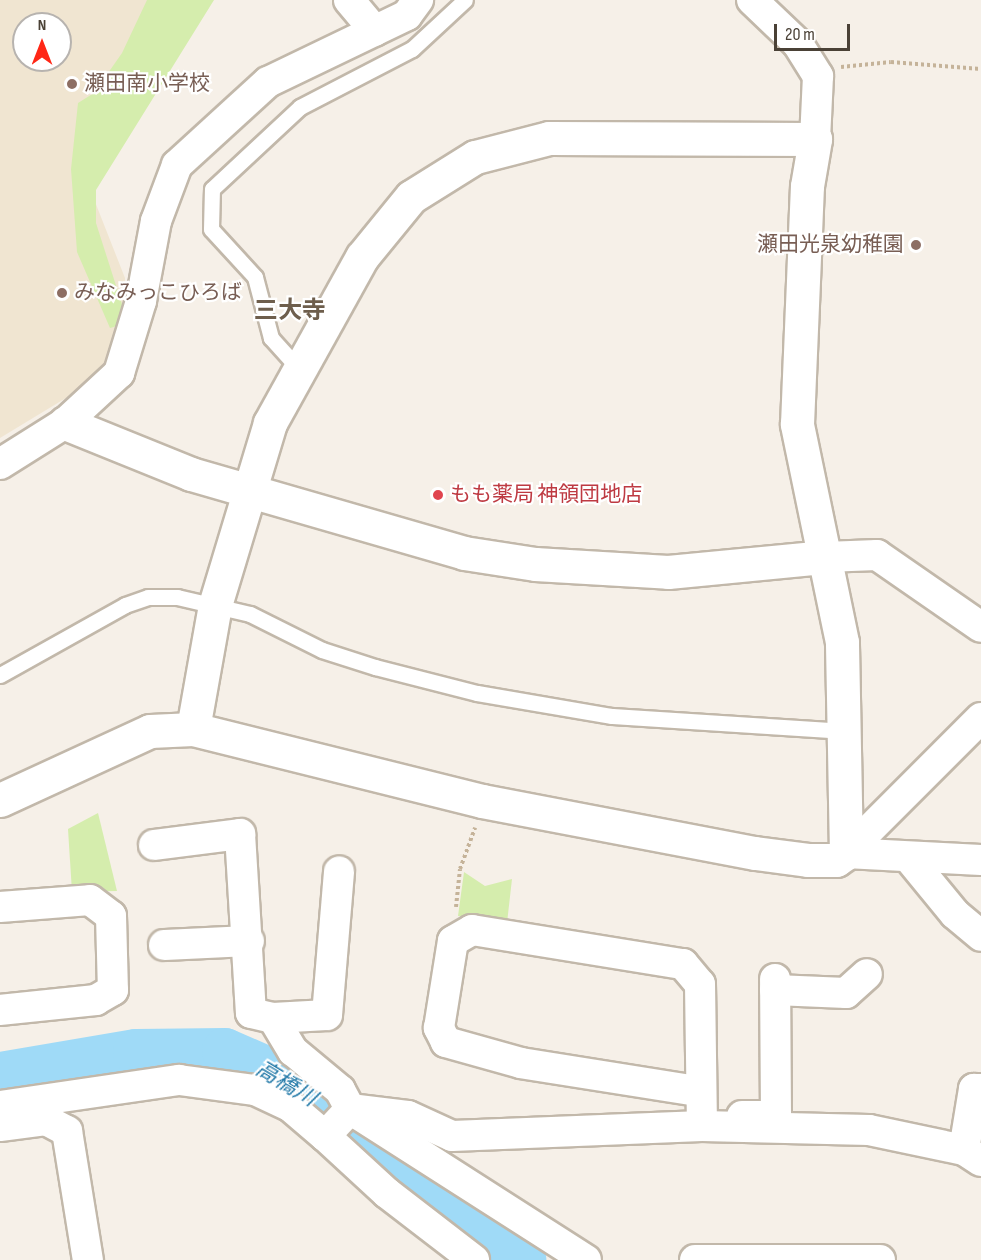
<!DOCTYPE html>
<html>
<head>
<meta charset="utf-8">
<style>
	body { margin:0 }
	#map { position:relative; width:981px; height:1260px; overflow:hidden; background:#f6f0e8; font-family:"Sofia Sans Condensed","Noto Sans JP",sans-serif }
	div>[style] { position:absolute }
	.education>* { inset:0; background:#f0e5d1 }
	.green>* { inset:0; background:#d5edad }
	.river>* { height:46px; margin:-23px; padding:0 23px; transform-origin:23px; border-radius:23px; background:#9fdaf7 }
	.path>* { height:4px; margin-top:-2px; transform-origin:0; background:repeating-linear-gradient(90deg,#c5b399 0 3px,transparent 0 6px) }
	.roads { filter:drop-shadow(2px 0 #c2b8aa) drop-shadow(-2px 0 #c2b8aa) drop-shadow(0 2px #c2b8aa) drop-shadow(0 -2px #c2b8aa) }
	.service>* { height:15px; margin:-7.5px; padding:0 7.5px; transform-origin:7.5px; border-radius:7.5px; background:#fff }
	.minor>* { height:30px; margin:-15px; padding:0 15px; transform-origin:15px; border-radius:15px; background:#fff }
	.tertiary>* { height:33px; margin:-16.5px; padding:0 16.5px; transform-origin:16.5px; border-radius:16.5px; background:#fff }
	.dots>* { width:16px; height:16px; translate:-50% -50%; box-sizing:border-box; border:3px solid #fff; border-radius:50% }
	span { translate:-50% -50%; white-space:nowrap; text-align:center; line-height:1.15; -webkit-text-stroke:4.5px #fff; paint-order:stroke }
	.education-label { font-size:21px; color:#785e54 }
	.left { translate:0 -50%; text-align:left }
	.right { translate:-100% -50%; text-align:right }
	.health-label { font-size:21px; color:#be3a42 }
	.water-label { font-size:22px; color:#2078a7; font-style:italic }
	.quarter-label { font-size:24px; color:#6e5e4c; font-weight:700 }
	.north { position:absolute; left:12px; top:12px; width:60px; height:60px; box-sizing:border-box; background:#fff; border:2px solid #b7b3af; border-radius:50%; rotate:0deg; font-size:16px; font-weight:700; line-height:24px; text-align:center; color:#4a4136 }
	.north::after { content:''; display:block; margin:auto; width:21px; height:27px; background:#ff2716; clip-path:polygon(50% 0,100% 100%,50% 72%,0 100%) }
	.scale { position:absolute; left:774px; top:24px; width:76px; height:27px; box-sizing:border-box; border:3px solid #4a4136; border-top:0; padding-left:8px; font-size:18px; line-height:21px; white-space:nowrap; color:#4a4136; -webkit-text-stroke:4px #fff; paint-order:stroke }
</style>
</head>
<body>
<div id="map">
	<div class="education">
		<i style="clip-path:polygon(evenodd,0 0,203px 0,75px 151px,125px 278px,125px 309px,111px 355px,89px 384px,0 438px,0 0,24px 24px,60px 24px,60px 60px,24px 60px,24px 24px)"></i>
	</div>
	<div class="green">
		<i style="clip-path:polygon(147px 0,214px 0,96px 190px,96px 223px,128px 323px,110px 328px,77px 252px,71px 169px,78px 103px,94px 93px,122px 53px)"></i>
		<i style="clip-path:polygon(98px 813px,117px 891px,72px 892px,68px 829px)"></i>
		<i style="clip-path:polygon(464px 872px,485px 886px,512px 879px,507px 923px,458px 916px)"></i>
	</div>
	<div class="river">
		<i style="left:0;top:1075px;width:138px;rotate:-9.6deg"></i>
		<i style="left:136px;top:1052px;width:89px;rotate:-0.6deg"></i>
		<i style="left:225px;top:1051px;width:60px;rotate:23.6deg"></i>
		<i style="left:280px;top:1075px;width:53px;rotate:35.8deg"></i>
		<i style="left:323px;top:1106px;width:110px;rotate:42.1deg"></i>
		<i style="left:405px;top:1180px;width:143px;rotate:34.1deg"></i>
	</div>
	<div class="path">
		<i style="left:841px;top:67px;width:50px;rotate:-5.7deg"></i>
		<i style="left:891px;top:62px;width:90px;rotate:4.4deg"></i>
		<i style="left:456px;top:907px;width:38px;rotate:-84deg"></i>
		<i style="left:460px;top:869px;width:44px;rotate:-69.9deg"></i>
	</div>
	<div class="roads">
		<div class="service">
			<i style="left:299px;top:369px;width:42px;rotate:-132.1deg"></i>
			<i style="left:271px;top:338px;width:63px;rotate:-104.7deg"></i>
			<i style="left:255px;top:277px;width:65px;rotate:-132.5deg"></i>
			<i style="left:211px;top:229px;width:40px;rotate:-88.6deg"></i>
			<i style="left:212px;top:189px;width:120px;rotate:-43deg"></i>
			<i style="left:300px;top:107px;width:126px;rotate:-27.4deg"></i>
			<i style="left:412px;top:49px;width:72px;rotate:-42.8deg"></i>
			<i style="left:0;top:675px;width:143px;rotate:-29.2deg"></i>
			<i style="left:125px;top:605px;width:24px;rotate:-19deg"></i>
			<i style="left:148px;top:597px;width:29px"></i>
			<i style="left:177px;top:597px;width:75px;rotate:13.1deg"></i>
			<i style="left:250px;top:614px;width:80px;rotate:26.6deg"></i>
			<i style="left:322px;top:650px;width:56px;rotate:17.8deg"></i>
			<i style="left:375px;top:667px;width:105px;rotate:14.3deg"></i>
			<i style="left:477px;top:693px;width:137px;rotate:9.7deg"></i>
			<i style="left:612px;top:716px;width:234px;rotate:3.7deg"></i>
		</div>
		<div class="minor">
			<i style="left:349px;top:0;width:40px;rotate:50deg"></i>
			<i style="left:752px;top:0;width:64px;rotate:43.7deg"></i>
			<i style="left:798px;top:44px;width:38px;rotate:58deg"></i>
			<i style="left:818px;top:76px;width:63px;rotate:92.7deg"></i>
			<i style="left:0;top:464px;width:77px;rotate:-32.2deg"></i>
			<i style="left:65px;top:423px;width:74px;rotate:-42.8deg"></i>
			<i style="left:119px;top:373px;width:75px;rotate:-73deg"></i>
			<i style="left:141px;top:301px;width:81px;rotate:-79.4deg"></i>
			<i style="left:156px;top:221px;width:60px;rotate:-69.4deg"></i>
			<i style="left:177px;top:165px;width:123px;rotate:-42.4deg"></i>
			<i style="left:268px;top:82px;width:154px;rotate:-25.7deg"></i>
			<i style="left:407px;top:15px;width:19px;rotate:-54deg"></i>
			<i style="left:825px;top:557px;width:52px;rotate:-2.2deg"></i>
			<i style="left:877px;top:555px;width:126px;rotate:34.7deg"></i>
			<i style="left:154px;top:845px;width:87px;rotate:-7.3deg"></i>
			<i style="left:240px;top:834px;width:179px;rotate:86.5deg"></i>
			<i style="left:251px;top:1013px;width:23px;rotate:13deg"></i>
			<i style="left:273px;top:1018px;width:39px;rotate:59deg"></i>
			<i style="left:293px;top:1051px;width:61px;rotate:39.7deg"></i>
			<i style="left:340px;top:1090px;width:21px;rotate:62deg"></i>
			<i style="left:350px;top:1109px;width:58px;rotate:6.9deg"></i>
			<i style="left:408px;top:1116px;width:48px;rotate:24.4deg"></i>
			<i style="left:452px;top:1136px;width:250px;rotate:-2.3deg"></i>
			<i style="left:702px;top:1126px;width:167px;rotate:1.4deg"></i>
			<i style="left:869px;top:1130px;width:97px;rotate:11.9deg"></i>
			<i style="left:964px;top:1150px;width:20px;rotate:33deg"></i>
			<i style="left:846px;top:853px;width:191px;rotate:-45deg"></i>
			<i style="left:846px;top:853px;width:135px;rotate:3deg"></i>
			<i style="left:909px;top:858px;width:72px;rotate:50.6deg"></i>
			<i style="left:955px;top:914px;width:34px;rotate:40deg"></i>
			<i style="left:0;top:907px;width:90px;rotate:-4.4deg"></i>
			<i style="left:90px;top:900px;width:26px;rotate:37deg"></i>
			<i style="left:111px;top:916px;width:74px;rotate:88.5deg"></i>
			<i style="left:113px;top:990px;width:20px;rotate:150deg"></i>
			<i style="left:96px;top:1000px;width:97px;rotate:174.1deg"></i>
			<i style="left:164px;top:945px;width:85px;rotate:-2.7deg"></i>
			<i style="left:775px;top:990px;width:71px;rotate:2.4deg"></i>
			<i style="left:846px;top:993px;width:28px;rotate:-42deg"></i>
			<i style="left:273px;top:1018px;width:54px;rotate:-3.2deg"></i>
			<i style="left:327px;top:1015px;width:144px;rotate:-85.2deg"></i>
			<i style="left:697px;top:1091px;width:178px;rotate:-171deg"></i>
			<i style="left:521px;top:1063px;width:78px;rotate:-164.4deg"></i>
			<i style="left:446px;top:1042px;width:16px;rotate:-117deg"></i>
			<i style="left:439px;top:1028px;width:88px;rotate:-80.9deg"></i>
			<i style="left:453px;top:941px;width:22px;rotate:-30deg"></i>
			<i style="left:472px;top:930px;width:214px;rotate:9.2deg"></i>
			<i style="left:683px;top:964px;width:26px;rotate:50deg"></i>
			<i style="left:700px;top:984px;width:142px;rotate:89.2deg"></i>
			<i style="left:0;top:1106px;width:181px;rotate:-8.3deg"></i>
			<i style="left:179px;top:1080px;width:77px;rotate:7.5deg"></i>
			<i style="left:255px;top:1090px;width:40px;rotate:25deg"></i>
			<i style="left:291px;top:1107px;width:45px;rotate:40.5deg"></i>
			<i style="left:325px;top:1136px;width:37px;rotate:-47deg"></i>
			<i style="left:350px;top:1109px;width:280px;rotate:32.6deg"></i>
			<i style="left:742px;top:1116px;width:34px"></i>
			<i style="left:776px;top:1116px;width:137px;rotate:-90.4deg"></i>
			<i style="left:0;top:1126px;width:46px;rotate:-7.4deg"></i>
			<i style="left:46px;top:1120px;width:24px;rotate:28deg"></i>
			<i style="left:67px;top:1131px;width:131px;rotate:80.8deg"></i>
			<i style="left:325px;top:1136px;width:84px;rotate:42.6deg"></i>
			<i style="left:387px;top:1193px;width:110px;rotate:37.6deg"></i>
			<i style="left:964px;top:1150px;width:62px;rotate:-80.7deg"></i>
			<i style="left:974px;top:1089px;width:7px"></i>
			<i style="left:695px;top:1260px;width:185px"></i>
		</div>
		<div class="tertiary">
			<i style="left:65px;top:423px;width:136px;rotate:22deg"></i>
			<i style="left:191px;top:474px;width:284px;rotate:16.1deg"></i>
			<i style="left:464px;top:553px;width:72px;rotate:8.8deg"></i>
			<i style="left:535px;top:564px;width:133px;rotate:3.4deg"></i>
			<i style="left:668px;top:572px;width:158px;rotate:-5.5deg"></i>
			<i style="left:0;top:800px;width:165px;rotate:-24.7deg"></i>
			<i style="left:150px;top:731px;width:43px;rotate:-2.7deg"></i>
			<i style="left:193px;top:729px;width:298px;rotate:14deg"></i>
			<i style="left:482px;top:801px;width:278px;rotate:10.8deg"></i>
			<i style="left:755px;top:853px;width:53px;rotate:7.5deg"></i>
			<i style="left:808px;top:860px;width:28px"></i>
			<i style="left:836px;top:860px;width:12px;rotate:-35deg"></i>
			<i style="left:846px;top:853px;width:211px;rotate:-91.1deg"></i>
			<i style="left:842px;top:642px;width:223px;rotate:-101.7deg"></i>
			<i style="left:797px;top:424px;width:238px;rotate:-87.6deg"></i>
			<i style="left:807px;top:186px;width:48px;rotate:-80.3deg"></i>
			<i style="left:815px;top:139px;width:266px;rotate:-179.8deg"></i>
			<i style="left:549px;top:138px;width:76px;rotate:165.6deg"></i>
			<i style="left:475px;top:157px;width:75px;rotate:148deg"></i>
			<i style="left:411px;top:197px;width:77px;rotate:129.2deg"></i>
			<i style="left:362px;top:257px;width:190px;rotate:119deg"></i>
			<i style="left:270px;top:423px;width:190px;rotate:106.8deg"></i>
			<i style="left:215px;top:605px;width:126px;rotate:100.1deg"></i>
		</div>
	</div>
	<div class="dots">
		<i style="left:72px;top:84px;background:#8d6e63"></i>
		<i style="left:916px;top:245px;background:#8d6e63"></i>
		<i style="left:62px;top:293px;background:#8d6e63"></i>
		<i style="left:438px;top:495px;background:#e0444e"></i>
	</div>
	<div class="education-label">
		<span class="left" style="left:84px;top:84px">瀬田南小学校</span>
		<span class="right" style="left:904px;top:245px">瀬田光泉幼稚園</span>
		<span class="left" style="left:74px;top:293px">みなみっこひろば</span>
	</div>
	<div class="health-label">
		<span class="left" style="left:450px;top:495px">もも薬局 神領団地店</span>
	</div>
	<div class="water-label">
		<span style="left:286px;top:1084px;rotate:31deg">高橋川</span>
	</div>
	<div class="quarter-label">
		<span style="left:290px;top:311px">三大寺</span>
	</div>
	<div class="north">N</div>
	<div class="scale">20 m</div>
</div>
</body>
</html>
